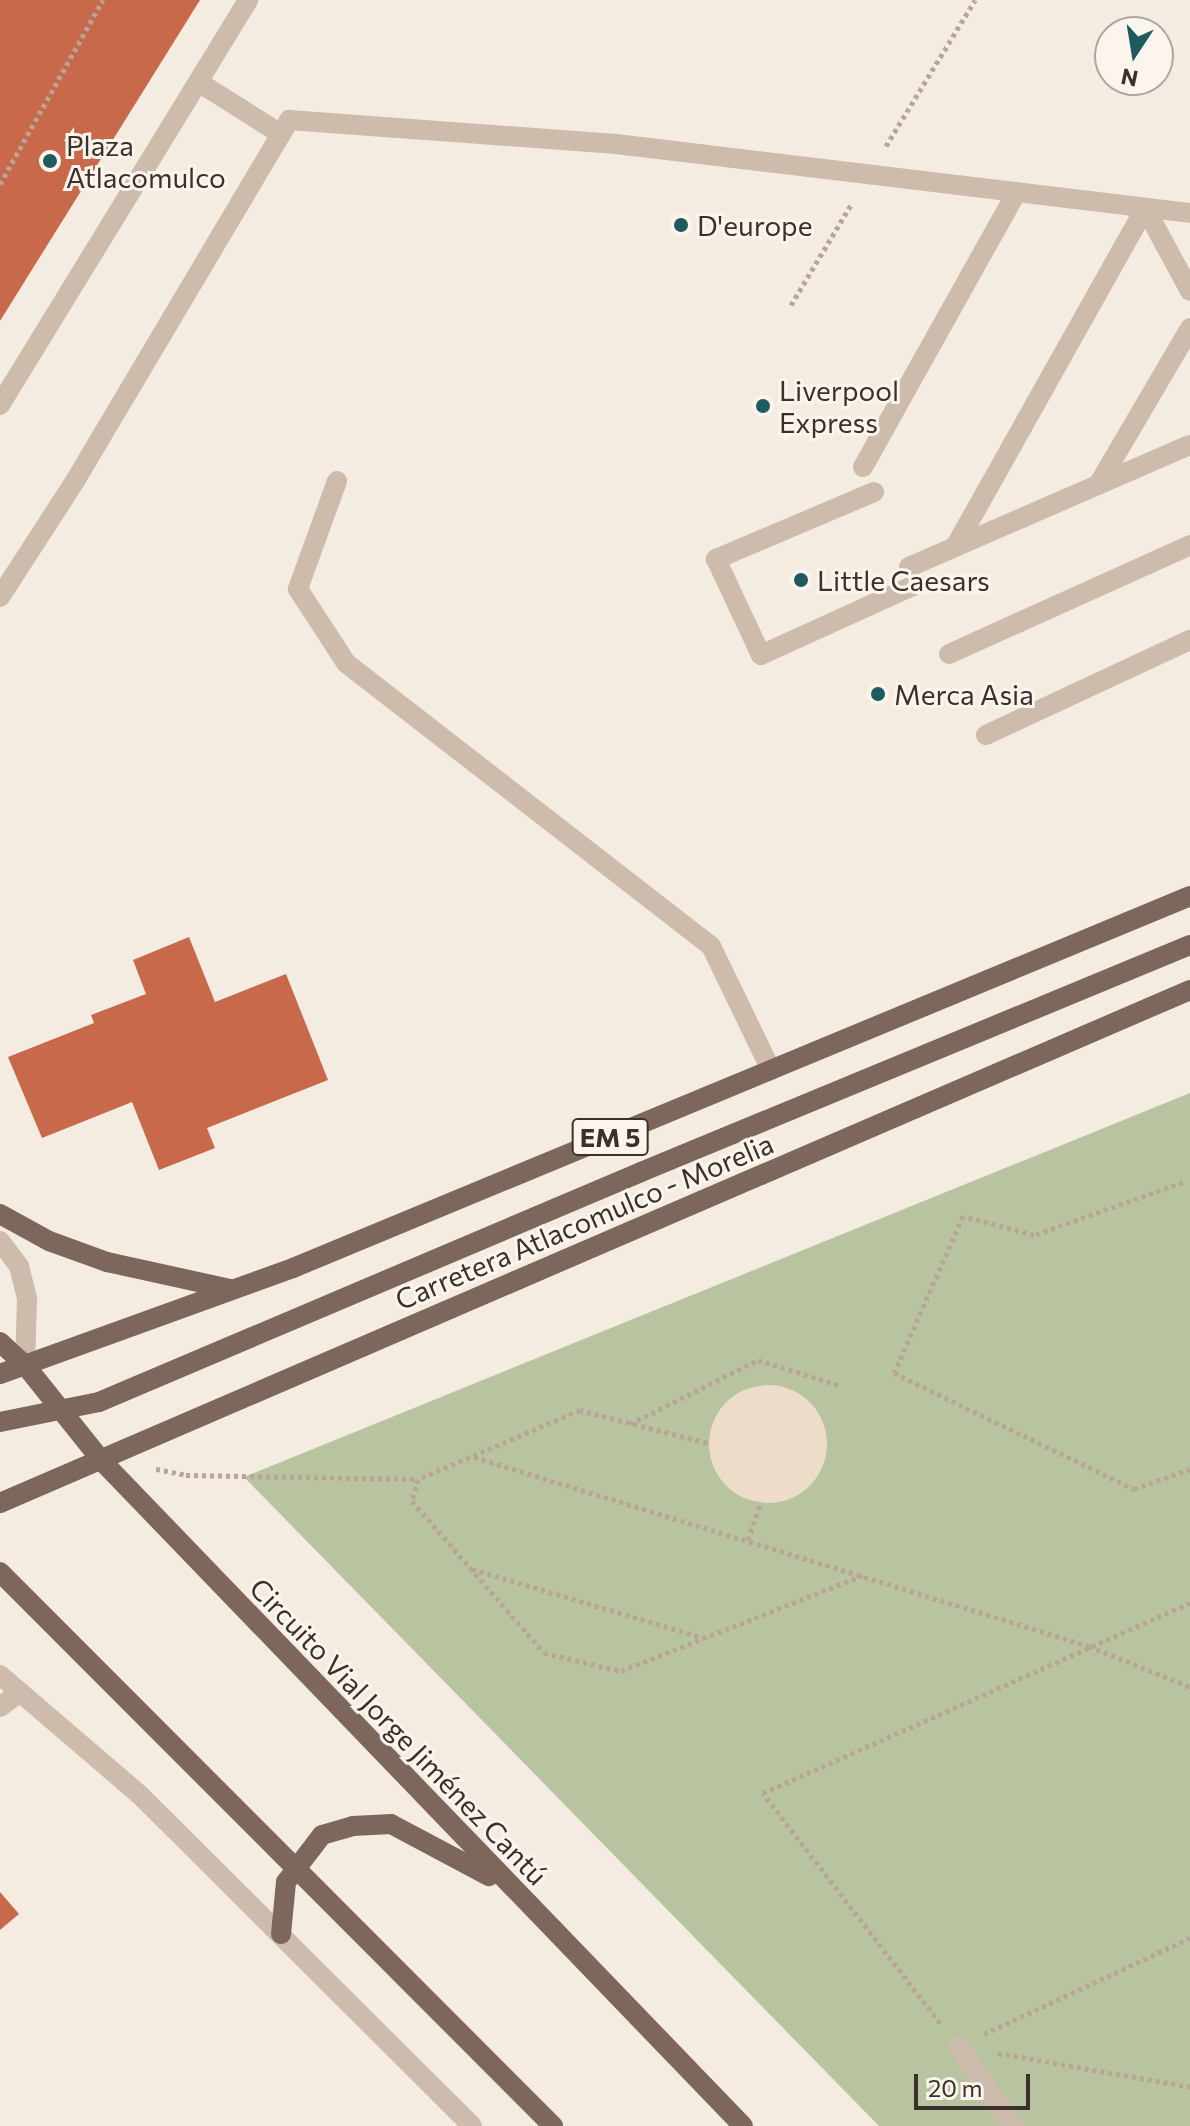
<!DOCTYPE html>
<html>
<head>
<meta charset="utf-8">
<style>
	body { margin:0 }
	#map { position:relative; width:1190px; height:2126px; overflow:hidden; background:#f4ebe1; font-family:Commissioner,sans-serif }
	div>[style] { position:absolute }
	.green>* { inset:0; background:#b8c4a0 }
	.plaza>* { inset:0; background:#ecdcc8 }
	.round { border-radius:50% }
	.building>* { inset:0; background:#c8694b }
	.path>* { height:5px; margin-top:-2.5px; transform-origin:0; background:repeating-linear-gradient(90deg,#b9a596 0 4px,transparent 0 8px) }
	.minor>* { height:20px; margin:-10px; padding:0 10px; transform-origin:10px; border-radius:10px; background:#cdbbac }
	.major>* { height:20px; margin:-10px; padding:0 10px; transform-origin:10px; border-radius:10px; background:#7d675c }
	.major-bridge>* { height:20px; margin:-10px; padding:0 10px; transform-origin:10px; border-radius:10px; background:#7d675c }
	.dots>* { width:22px; height:22px; translate:-50% -50%; box-sizing:border-box; border:4px solid #fbf5ee; border-radius:50% }
	span { translate:-50% -50%; white-space:nowrap; text-align:center; line-height:1.15; -webkit-text-stroke:6px #fbf5ee; paint-order:stroke }
	.shield-label span { padding:2px 6px; background:#fbf5ee; border:2px solid; border-radius:6px; -webkit-text-stroke-width:0 }
	.shield-label { font-size:26px; color:#3b302b; font-weight:700 }
	.poi-label { font-size:28px; color:#3b302b }
	.left { translate:0 -50%; text-align:left }
	.street-label { font-size:28px; color:#3b302b }
	.north { position:absolute; left:1094px; top:16px; width:80px; height:80px; box-sizing:border-box; background:#fbf5ee; border:2px solid #aea6a0; border-radius:50%; rotate:192deg; font-size:22px; font-weight:700; line-height:32px; text-align:center; color:#3b302b }
	.north::after { content:''; display:block; margin:auto; width:28px; height:36px; background:#1f5a5e; clip-path:polygon(50% 0,100% 100%,50% 72%,0 100%) }
	.scale { position:absolute; left:914px; top:2074px; width:116px; height:36px; box-sizing:border-box; border:4px solid #3b302b; border-top:0; padding-left:10px; font-size:24px; line-height:28px; white-space:nowrap; color:#3b302b; -webkit-text-stroke:6px #fbf5ee; paint-order:stroke }
</style>
</head>
<body>
<div id="map">
	<div class="green">
		<i style="clip-path:polygon(1190px 1093px,1190px 2126px,879px 2126px,244px 1477px)"></i>
	</div>
	<div class="plaza">
		<i class="round" style="left:709px;top:1385px;width:118px;height:118px"></i>
	</div>
	<div class="building">
		<i style="clip-path:polygon(0 0,200px 0,0 321px)"></i>
		<i style="clip-path:polygon(189px 937px,215px 1002px,286px 974px,328px 1080px,207px 1128px,215px 1148px,159px 1170px,132px 1102px,42px 1138px,8px 1057px,94px 1023px,91px 1015px,146px 994px,133px 960px)"></i>
		<i style="clip-path:polygon(0 1892px,19px 1914px,0 1930px)"></i>
	</div>
	<div class="path">
		<i style="left:886px;top:146px;width:171px;rotate:-58.6deg"></i>
		<i style="left:0;top:184px;width:211px;rotate:-60.8deg"></i>
		<i style="left:791px;top:305px;width:119px;rotate:-59.1deg"></i>
		<i style="left:1183px;top:1182px;width:158px;rotate:160.4deg"></i>
		<i style="left:1034px;top:1235px;width:73px;rotate:-165deg"></i>
		<i style="left:963px;top:1216px;width:171px;rotate:113.7deg"></i>
		<i style="left:894px;top:1373px;width:267px;rotate:25.8deg"></i>
		<i style="left:1134px;top:1489px;width:59px;rotate:-19.7deg"></i>
		<i style="left:630px;top:1424px;width:143px;rotate:-26.6deg"></i>
		<i style="left:758px;top:1360px;width:88px;rotate:17.2deg"></i>
		<i style="left:707px;top:1443px;width:131px;rotate:-165.4deg"></i>
		<i style="left:580px;top:1410px;width:176px;rotate:156.9deg"></i>
		<i style="left:418px;top:1479px;width:23px;rotate:105deg"></i>
		<i style="left:412px;top:1501px;width:201px;rotate:49deg"></i>
		<i style="left:544px;top:1653px;width:79px;rotate:13.2deg"></i>
		<i style="left:621px;top:1671px;width:261px;rotate:-21.6deg"></i>
		<i style="left:474px;top:1457px;width:643px;rotate:17.08deg"></i>
		<i style="left:1089px;top:1646px;width:109px;rotate:22.1deg"></i>
		<i style="left:156px;top:1469px;width:31px;rotate:11deg"></i>
		<i style="left:186px;top:1475px;width:232px;rotate:1deg"></i>
		<i style="left:748px;top:1540px;width:37px;rotate:-71deg"></i>
		<i style="left:472px;top:1569px;width:242px;rotate:16.6deg"></i>
		<i style="left:940px;top:2023px;width:290px;rotate:-127.6deg"></i>
		<i style="left:763px;top:1793px;width:467px;rotate:-24deg"></i>
		<i style="left:984px;top:2034px;width:227px;rotate:-25deg"></i>
		<i style="left:998px;top:2053px;width:195px;rotate:10deg"></i>
	</div>
	<div class="minor">
		<i style="left:200px;top:83px;width:93px;rotate:32.3deg"></i>
		<i style="left:1145px;top:208px;width:94px;rotate:61.5deg"></i>
		<i style="left:0;top:405px;width:475px;rotate:-58.5deg"></i>
		<i style="left:863px;top:467px;width:315px;rotate:-60.8deg"></i>
		<i style="left:337px;top:481px;width:115px;rotate:109.9deg"></i>
		<i style="left:298px;top:589px;width:88px;rotate:57deg"></i>
		<i style="left:346px;top:663px;width:462px;rotate:37.8deg"></i>
		<i style="left:711px;top:946px;width:138px;rotate:64.2deg"></i>
		<i style="left:1098px;top:485px;width:182px;rotate:-59.6deg"></i>
		<i style="left:874px;top:492px;width:172px;rotate:157deg"></i>
		<i style="left:716px;top:559px;width:106px;rotate:64.9deg"></i>
		<i style="left:761px;top:655px;width:171px;rotate:-24.5deg"></i>
		<i style="left:955px;top:547px;width:389px;rotate:-60.7deg"></i>
		<i style="left:909px;top:567px;width:306px;rotate:-23.5deg"></i>
		<i style="left:0;top:597px;width:138px;rotate:-57.1deg"></i>
		<i style="left:75px;top:481px;width:420px;rotate:-59.3deg"></i>
		<i style="left:289px;top:120px;width:328px;rotate:4.2deg"></i>
		<i style="left:616px;top:144px;width:578px;rotate:6.85deg"></i>
		<i style="left:949px;top:654px;width:265px;rotate:-24.3deg"></i>
		<i style="left:986px;top:735px;width:225px;rotate:-25deg"></i>
		<i style="left:0;top:1241px;width:31px;rotate:53deg"></i>
		<i style="left:19px;top:1266px;width:34px;rotate:76deg"></i>
		<i style="left:27px;top:1299px;width:66px;rotate:91.7deg"></i>
		<i style="left:0;top:1675px;width:186px;rotate:40.6deg"></i>
		<i style="left:141px;top:1796px;width:467px;rotate:44.9deg"></i>
		<i style="left:0;top:1707px;width:25px;rotate:-37deg"></i>
		<i style="left:958px;top:2046px;width:97px;rotate:55.5deg"></i>
	</div>
	<div class="major">
		<i style="left:641px;top:1172px;width:594px;rotate:-22.46deg"></i>
		<i style="left:0;top:1214px;width:56px;rotate:28.9deg"></i>
		<i style="left:49px;top:1241px;width:62px;rotate:19.9deg"></i>
		<i style="left:107px;top:1262px;width:126px;rotate:12.4deg"></i>
		<i style="left:0;top:1342px;width:34px;rotate:43deg"></i>
		<i style="left:25px;top:1365px;width:122px;rotate:51.3deg"></i>
		<i style="left:101px;top:1460px;width:925px;rotate:46.05deg"></i>
		<i style="left:0;top:1374px;width:312px;rotate:-19.9deg"></i>
		<i style="left:293px;top:1268px;width:971px;rotate:-22.52deg"></i>
		<i style="left:0;top:1503px;width:1296px;rotate:-23.32deg"></i>
		<i style="left:281px;top:1934px;width:52px;rotate:-84.5deg"></i>
		<i style="left:286px;top:1882px;width:59px;rotate:-52.5deg"></i>
		<i style="left:322px;top:1835px;width:32px;rotate:-16deg"></i>
		<i style="left:353px;top:1826px;width:38px;rotate:-3deg"></i>
		<i style="left:391px;top:1824px;width:111px;rotate:28deg"></i>
	</div>
	<div class="major-bridge">
		<i style="left:0;top:1422px;width:101px;rotate:-11.4deg"></i>
		<i style="left:99px;top:1402px;width:589px;rotate:-22.99deg"></i>
		<i style="left:0;top:1572px;width:783px;rotate:45.05deg"></i>
	</div>
	<div class="dots">
		<i style="left:50px;top:161px;background:#1f5a5e"></i>
		<i style="left:681px;top:225px;background:#1f5a5e"></i>
		<i style="left:763px;top:406px;background:#1f5a5e"></i>
		<i style="left:801px;top:580px;background:#1f5a5e"></i>
		<i style="left:878px;top:694px;background:#1f5a5e"></i>
	</div>
	<div class="shield-label">
		<span style="left:610px;top:1137px">EM 5</span>
	</div>
	<div class="poi-label">
		<span class="left" style="left:66px;top:161px">Plaza<br>Atlacomulco</span>
		<span class="left" style="left:697px;top:225px">D'europe</span>
		<span class="left" style="left:779px;top:406px">Liverpool<br>Express</span>
		<span class="left" style="left:817px;top:580px">Little Caesars</span>
		<span class="left" style="left:894px;top:694px">Merca Asia</span>
	</div>
	<div class="street-label">
		<span style="left:584px;top:1221px;rotate:-23deg">Carretera Atlacomulco - Morelia</span>
		<span style="left:399px;top:1731px;rotate:46deg">Circuito Vial Jorge Jiménez Cantú</span>
	</div>
	<div class="north">N</div>
	<div class="scale">20 m</div>
</div>
</body>
</html>
